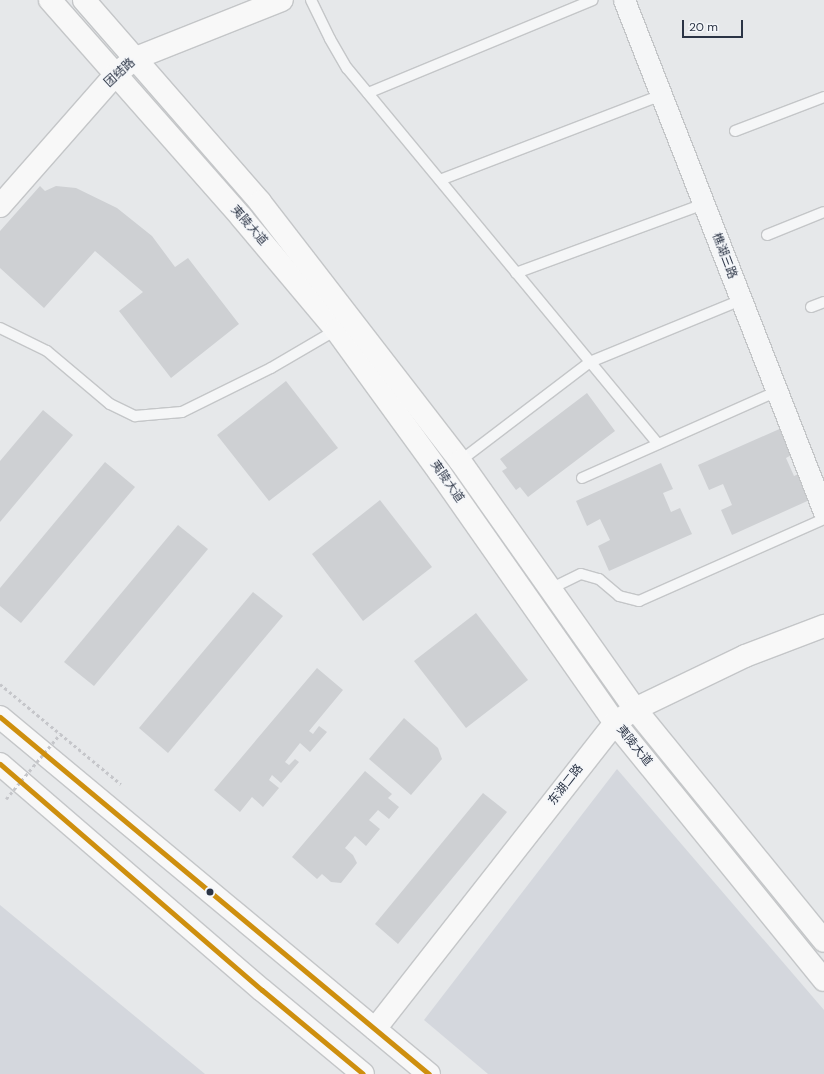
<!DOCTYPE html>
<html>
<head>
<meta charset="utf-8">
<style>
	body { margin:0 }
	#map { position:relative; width:824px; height:1074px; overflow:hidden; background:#e6e8ea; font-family:"DM Sans","Noto Sans SC",sans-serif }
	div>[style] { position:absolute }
	.built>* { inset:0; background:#d4d7dd }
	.building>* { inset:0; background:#ced0d3 }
	.path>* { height:2.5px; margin-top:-1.25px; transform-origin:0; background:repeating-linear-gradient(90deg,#c5c6ca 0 3px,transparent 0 6px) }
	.roads { filter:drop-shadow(1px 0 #c4c6c8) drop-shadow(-1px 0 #c4c6c8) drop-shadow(0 1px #c4c6c8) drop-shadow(0 -1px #c4c6c8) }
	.lane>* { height:10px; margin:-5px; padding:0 5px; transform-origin:5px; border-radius:5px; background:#f5f6f7 }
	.street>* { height:21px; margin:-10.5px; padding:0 10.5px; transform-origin:10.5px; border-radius:10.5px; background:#f5f6f7 }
	.secondary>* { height:22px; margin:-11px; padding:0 11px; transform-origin:11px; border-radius:11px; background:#f8f8f8 }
	.primary>* { height:22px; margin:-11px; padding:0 11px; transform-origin:11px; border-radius:11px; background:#f8f8f8 }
	.path-bridge>* { height:2.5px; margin-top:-1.25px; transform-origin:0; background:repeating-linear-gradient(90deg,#c5c6ca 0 3px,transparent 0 6px) }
	.bus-1>* { height:5px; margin:-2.5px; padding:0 2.5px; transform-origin:2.5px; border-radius:2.5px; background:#ce8f0e }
	.dots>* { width:11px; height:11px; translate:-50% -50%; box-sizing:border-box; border:2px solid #f4f6f9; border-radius:50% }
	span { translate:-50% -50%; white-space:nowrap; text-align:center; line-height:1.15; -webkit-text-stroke:3px #f4f6f9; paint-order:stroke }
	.street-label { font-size:12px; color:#2b3445 }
	.scale { position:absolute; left:682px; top:20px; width:61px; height:18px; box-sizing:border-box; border:2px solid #2b3445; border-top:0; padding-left:5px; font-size:12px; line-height:14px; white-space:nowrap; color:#2b3445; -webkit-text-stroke:3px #f4f6f9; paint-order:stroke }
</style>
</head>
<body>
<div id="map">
	<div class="built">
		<i style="clip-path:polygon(617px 769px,824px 1010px,824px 1074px,488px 1074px,424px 1020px)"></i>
		<i style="clip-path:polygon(0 905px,205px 1074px,0 1074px)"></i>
	</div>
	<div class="building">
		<i style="clip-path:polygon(40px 186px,45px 191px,56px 186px,76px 188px,117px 208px,152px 236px,175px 267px,188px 258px,239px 324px,171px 378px,119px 311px,143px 292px,95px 251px,44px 308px,0 268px,0 231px)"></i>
		<i style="clip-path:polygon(286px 381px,338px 448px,269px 501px,217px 435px)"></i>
		<i style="clip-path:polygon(587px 393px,615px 431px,528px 497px,520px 487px,516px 490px,502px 471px,507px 468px,500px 459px)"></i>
		<i style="clip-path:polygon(43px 410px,73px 435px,0 522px,0 461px)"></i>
		<i style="clip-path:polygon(784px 427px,795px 453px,786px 458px,794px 476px,803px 472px,814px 498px,732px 535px,721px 510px,732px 505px,723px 484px,709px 490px,698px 465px)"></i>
		<i style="clip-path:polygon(105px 462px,135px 487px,21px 623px,0 606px,0 588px)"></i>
		<i style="clip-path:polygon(661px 463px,673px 489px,663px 493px,671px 512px,680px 508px,692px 534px,609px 571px,598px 546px,610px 540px,600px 519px,587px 526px,576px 501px)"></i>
		<i style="clip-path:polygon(380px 500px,432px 567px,363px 621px,312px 554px)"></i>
		<i style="clip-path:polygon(178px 525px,208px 549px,94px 686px,64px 662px)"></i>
		<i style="clip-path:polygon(253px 592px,283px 616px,168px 753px,139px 728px)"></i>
		<i style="clip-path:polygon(476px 613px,528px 680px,466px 728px,414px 661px)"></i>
		<i style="clip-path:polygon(317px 668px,343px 690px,309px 731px,313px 734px,319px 726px,327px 732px,310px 752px,300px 743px,285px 762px,289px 765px,295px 759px,299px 762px,281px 783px,272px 775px,269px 780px,279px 788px,263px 807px,252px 797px,240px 812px,214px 790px)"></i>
		<i style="clip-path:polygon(404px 718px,438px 748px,442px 759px,411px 795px,369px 759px)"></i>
		<i style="clip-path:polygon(365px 771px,392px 794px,388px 798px,399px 807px,389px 819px,378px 810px,369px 820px,380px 829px,366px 846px,355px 836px,345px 848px,353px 855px,357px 863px,341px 883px,331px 882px,322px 874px,317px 879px,292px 857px)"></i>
		<i style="clip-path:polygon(483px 793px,507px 812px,398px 944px,375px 924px)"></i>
	</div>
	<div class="path">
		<i style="left:0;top:684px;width:157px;rotate:39.6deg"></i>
	</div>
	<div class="roads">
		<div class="lane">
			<i style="left:311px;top:0;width:43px;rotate:64deg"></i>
			<i style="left:330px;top:39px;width:34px;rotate:60deg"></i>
			<i style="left:347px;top:68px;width:488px;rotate:50.4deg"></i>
			<i style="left:368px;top:93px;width:243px;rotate:-22.5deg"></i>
			<i style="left:735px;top:131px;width:95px;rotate:-20.9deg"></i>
			<i style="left:440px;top:180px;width:238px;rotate:-21deg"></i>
			<i style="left:767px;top:235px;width:61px;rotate:-22deg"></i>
			<i style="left:516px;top:273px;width:200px;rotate:-20.2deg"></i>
			<i style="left:811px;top:307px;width:14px;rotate:-21deg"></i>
			<i style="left:0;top:328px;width:52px;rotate:26.1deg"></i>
			<i style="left:47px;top:351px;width:82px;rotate:40.1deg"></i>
			<i style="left:110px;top:404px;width:28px;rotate:26deg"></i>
			<i style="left:135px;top:416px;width:47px;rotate:-4.9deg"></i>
			<i style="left:182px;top:412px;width:99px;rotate:-26.3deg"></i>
			<i style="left:271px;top:368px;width:75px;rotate:-30.3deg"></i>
			<i style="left:460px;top:461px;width:163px;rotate:-37.3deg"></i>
			<i style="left:590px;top:362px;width:163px;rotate:-22.3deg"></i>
			<i style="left:582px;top:478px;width:214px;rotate:-24deg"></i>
			<i style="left:550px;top:589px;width:34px;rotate:-26deg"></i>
			<i style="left:581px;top:574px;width:19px;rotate:16deg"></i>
			<i style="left:599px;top:579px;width:26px;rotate:40deg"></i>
			<i style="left:619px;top:596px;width:21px;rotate:14deg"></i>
			<i style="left:639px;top:601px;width:202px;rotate:-23.9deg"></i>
		</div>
		<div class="street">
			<i style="left:624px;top:0;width:550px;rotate:68.66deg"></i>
		</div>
		<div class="secondary">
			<i style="left:50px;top:0;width:290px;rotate:48.6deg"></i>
			<i style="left:242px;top:218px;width:146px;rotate:50deg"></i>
			<i style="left:336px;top:330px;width:177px;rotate:54deg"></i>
			<i style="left:440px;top:473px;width:305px;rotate:55deg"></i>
			<i style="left:615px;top:723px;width:331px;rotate:50.9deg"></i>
			<i style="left:84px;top:0;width:268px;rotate:48.9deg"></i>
			<i style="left:260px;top:202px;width:327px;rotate:52.3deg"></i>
			<i style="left:460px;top:461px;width:304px;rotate:54.8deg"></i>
			<i style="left:635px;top:709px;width:299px;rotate:50.8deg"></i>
			<i style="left:0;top:206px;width:176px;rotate:-48.7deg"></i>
			<i style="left:116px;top:74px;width:26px;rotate:-39deg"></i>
			<i style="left:136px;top:58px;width:157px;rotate:-21.7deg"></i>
			<i style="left:375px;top:1029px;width:389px;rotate:-51.9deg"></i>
			<i style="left:615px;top:723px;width:24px;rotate:-35deg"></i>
			<i style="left:635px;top:709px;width:122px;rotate:-25.7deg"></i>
			<i style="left:745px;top:656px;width:85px;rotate:-20.8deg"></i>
		</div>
		<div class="primary">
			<i style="left:0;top:717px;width:558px;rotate:39.77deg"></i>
			<i style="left:0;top:764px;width:346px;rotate:40.8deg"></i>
			<i style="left:262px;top:990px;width:131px;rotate:39.7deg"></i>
		</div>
	</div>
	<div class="path-bridge">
		<i style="left:6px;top:799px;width:85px;rotate:-50.3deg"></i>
	</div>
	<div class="bus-1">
		<i style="left:0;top:717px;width:558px;rotate:39.77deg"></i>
		<i style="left:0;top:764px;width:346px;rotate:40.8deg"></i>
		<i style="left:262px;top:990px;width:131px;rotate:39.7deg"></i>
	</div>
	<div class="dots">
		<i style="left:210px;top:892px;background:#2b3445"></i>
	</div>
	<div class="street-label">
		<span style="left:120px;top:73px;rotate:-42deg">团结路</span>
		<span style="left:249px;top:226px;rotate:49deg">夷陵大道</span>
		<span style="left:724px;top:256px;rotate:69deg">樵湖三路</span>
		<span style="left:447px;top:482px;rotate:55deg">夷陵大道</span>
		<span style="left:634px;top:746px;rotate:51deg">夷陵大道</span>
		<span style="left:566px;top:785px;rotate:-52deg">东湖二路</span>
	</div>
	<div class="scale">20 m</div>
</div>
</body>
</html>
